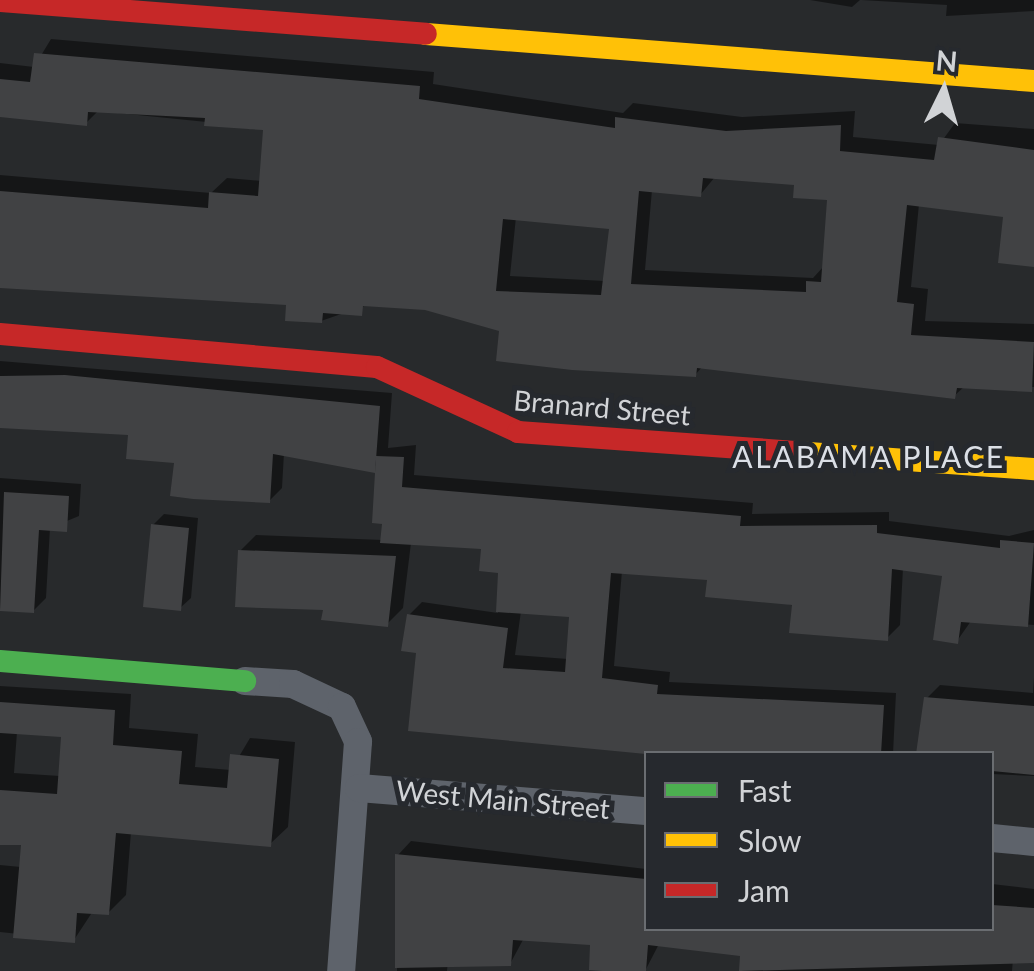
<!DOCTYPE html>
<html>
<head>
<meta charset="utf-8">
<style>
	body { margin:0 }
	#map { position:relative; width:1034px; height:971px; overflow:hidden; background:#282a2c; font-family:Lato,sans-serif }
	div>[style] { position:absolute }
	.shadow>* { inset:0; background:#0007 }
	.building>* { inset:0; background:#414244 }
	.street>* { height:28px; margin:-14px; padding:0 14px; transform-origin:14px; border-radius:14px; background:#5e636b }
	.fast>* { height:22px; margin:-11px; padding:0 11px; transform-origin:11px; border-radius:11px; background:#4caf50 }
	.slow>* { height:22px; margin:-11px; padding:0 11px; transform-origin:11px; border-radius:11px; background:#ffc107 }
	.jam>* { height:22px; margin:-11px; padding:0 11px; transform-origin:11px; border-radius:11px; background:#c62828 }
	span { translate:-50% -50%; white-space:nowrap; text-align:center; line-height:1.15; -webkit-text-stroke:10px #26292e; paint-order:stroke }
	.street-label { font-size:28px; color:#d1d3d6 }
	.neighbourhood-label { font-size:30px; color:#dbdfe6; letter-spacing:2.5px }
	.legend { position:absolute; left:644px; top:751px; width:350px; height:180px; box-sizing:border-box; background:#26292e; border:2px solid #6a6d71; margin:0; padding:12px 18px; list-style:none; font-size:30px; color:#d1d3d6 }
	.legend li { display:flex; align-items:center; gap:20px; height:50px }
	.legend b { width:50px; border:2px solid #6a6d71 }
	.north { position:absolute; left:894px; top:40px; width:100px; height:100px; -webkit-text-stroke:8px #26292e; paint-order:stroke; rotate:5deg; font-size:28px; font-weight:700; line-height:40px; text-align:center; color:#d1d3d6 }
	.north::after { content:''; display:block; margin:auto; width:35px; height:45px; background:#d1d3d6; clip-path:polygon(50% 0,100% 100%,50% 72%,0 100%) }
</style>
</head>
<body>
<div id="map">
	<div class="shadow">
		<i style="clip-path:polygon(810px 0,860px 0,852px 7px)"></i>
		<i style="clip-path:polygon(861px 0,1034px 0,1034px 11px,946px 16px,947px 5px)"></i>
		<i style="clip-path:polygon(evenodd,51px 39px,434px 72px,433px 84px,623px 113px,633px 103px,742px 117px,855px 111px,853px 137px,939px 145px,955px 123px,1034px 129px,1034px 262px,1006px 215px,919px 204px,911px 287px,928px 289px,925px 321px,1034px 324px,1034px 387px,965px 386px,954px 396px,703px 366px,695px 375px,425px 308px,370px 304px,321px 321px,289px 303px,0 284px,0 175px,211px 193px,227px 178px,262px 181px,266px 128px,98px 111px,86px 123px,0 114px,0 63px,34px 67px,51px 39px,715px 177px,796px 183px,829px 198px,824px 266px,813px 278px,645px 270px,652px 190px,700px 195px,715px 177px,51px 39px,516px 217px,612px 226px,605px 281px,510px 276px,516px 217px)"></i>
		<i style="clip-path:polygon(evenodd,0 361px,392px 393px,388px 448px,416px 445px,414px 475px,753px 503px,752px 514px,889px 512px,889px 521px,1009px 536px,1034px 530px,1034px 625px,971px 621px,957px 641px,944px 574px,903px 568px,900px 625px,887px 638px,710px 577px,622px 571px,614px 666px,670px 672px,669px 682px,896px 693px,893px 754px,714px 754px,419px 651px,409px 615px,422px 602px,498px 613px,501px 571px,483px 547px,411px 543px,403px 608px,387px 624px,325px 608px,240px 551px,256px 535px,383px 540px,378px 466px,284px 453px,282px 488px,269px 501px,130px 433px,0 425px,0 361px,521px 611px,572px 615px,568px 659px,515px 655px,521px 611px)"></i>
		<i style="clip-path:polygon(0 478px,81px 484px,79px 516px,50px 528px,46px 598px,33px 611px,0 608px)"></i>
		<i style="clip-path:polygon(164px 514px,198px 518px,191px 598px,180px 608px,153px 525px)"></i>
		<i style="clip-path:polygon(1034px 677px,1034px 776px,992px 774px,992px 754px,927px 698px,940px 685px,1033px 693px)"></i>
		<i style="clip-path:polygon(evenodd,0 686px,131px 694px,129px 728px,198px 734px,195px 767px,231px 770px,250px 738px,295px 742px,288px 827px,270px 844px,131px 832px,126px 895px,108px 913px,93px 911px,74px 940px,0 932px,0 865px,21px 867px,25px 821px,0 819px,0 686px,17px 732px,64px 735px,60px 776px,14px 773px,17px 732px)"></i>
		<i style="clip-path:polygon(411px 841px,646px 869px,646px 928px,992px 928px,992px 884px,1034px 889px,1034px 960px,1013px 959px,1012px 971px,742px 971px,743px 954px,659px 944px,645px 971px,593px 943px,524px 938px,510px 964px,448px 960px,447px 971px,397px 971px,398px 855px)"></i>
	</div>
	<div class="building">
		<i style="clip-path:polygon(evenodd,34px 53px,420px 86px,419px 99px,615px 128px,615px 117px,726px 131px,841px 125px,840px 151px,934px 160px,938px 137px,1034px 150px,1034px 267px,998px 263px,1003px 217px,907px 205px,897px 302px,914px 304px,911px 335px,1034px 342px,1032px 392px,957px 388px,955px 399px,697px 368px,696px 377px,572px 370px,496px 361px,499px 331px,425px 310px,363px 306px,362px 316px,323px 313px,322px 323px,285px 321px,286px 305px,0 288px,0 191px,208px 208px,209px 192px,258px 196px,263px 130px,204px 126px,205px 118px,88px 112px,87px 126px,0 117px,0 79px,30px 82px,34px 53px,703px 178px,794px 185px,793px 198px,827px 200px,821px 282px,806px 281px,806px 292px,631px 284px,639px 191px,701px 197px,703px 178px,34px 53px,503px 219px,609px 229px,601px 295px,496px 291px,503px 219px)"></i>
		<i style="clip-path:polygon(65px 375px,380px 406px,375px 473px,273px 454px,270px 503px,193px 499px,170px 496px,174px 463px,126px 459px,128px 435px,0 428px,0 376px)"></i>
		<i style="clip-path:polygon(376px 456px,404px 457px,402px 487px,741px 516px,740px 526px,877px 525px,877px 533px,1000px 548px,1000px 540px,1034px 543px,1028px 627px,961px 622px,958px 644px,933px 640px,942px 576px,892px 569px,888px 641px,789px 633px,792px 605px,705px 597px,707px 580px,611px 573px,602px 678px,658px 685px,657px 694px,884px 705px,881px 754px,646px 754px,408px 731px,416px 653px,401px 651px,407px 614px,508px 628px,503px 668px,565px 672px,569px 617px,496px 612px,498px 573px,479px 571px,481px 549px,380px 543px,382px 524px,372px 523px)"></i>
		<i style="clip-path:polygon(4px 492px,69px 496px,67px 532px,39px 530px,34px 613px,0 611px)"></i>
		<i style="clip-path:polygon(151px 524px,189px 528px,181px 611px,143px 607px)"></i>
		<i style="clip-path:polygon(238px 550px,396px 556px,388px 627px,321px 620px,323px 610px,235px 607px)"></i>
		<i style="clip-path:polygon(924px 697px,1034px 706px,1034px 775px,992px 771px,992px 754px,916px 754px)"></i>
		<i style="clip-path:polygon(0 702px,115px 710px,113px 745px,182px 751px,179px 784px,227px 788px,230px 754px,279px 759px,271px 847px,116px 833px,109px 915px,77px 913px,75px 943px,13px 938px,21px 845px,0 845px,0 790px,57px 794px,61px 737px,0 733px)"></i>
		<i style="clip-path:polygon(395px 854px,646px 879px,646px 928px,992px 928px,992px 905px,1034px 908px,1034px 963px,739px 971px,740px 956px,648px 945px,646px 971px,602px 971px,589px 970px,590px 945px,513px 940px,511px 966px,395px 968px)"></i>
	</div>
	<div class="street">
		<i style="left:245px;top:681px;width:48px;rotate:3.6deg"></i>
		<i style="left:293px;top:684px;width:54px;rotate:25.1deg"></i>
		<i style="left:342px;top:707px;width:38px;rotate:65deg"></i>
		<i style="left:358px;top:742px;width:230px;rotate:94.2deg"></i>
		<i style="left:359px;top:788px;width:288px;rotate:4.6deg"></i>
		<i style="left:992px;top:838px;width:42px;rotate:5.4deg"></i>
	</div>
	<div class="fast">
		<i style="left:0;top:661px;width:246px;rotate:4.7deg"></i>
	</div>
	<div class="slow">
		<i style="left:426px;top:34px;width:610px;rotate:4.42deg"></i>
		<i style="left:795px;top:452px;width:240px;rotate:4.1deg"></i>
	</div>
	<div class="jam">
		<i style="left:0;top:1px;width:427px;rotate:4.4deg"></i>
		<i style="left:0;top:334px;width:378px;rotate:5deg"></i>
		<i style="left:377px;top:367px;width:155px;rotate:24.7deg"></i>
		<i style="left:518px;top:432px;width:278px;rotate:4.1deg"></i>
	</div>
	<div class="street-label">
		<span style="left:602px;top:407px;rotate:5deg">Branard Street</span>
		<span style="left:503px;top:799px;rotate:5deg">West Main Street</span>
	</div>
	<div class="neighbourhood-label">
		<span style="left:869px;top:456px">ALABAMA PLACE</span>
	</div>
	<ul class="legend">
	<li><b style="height:12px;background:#4caf50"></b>Fast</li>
	<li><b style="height:12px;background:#ffc107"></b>Slow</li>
	<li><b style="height:12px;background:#c62828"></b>Jam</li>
	</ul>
	<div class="north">N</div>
</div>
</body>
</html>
